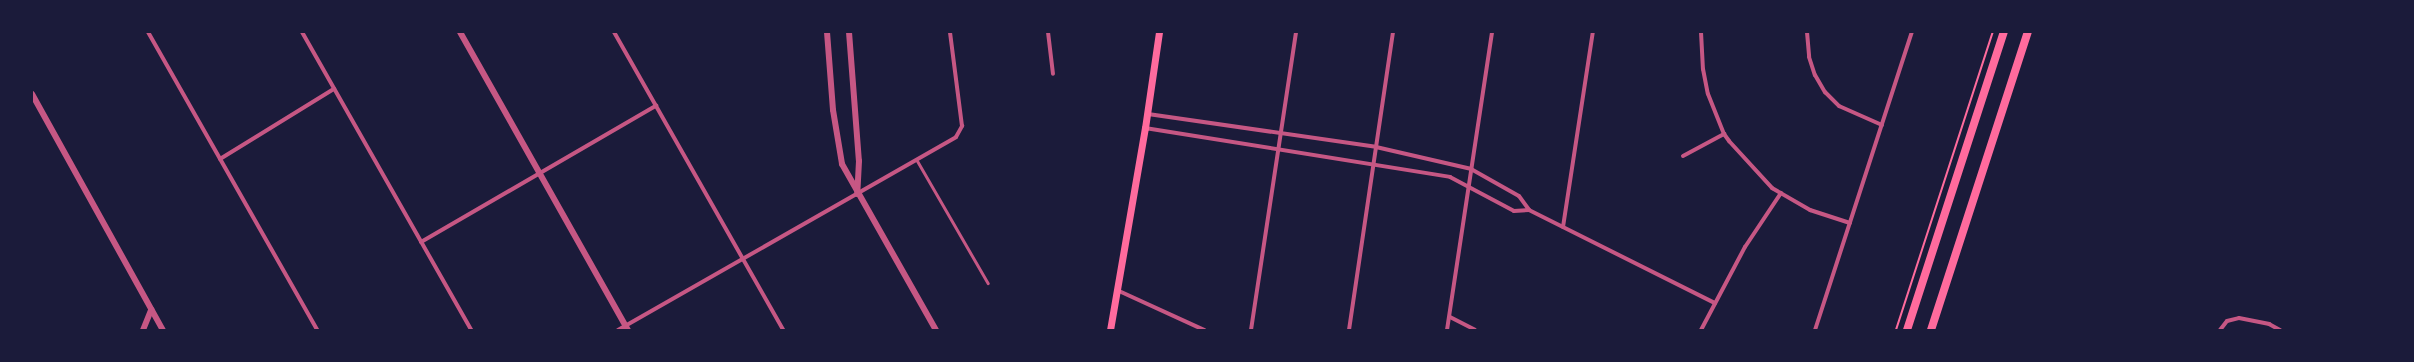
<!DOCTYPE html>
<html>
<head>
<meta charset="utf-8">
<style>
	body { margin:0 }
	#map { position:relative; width:2414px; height:362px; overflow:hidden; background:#1b1b3a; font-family:Arial,sans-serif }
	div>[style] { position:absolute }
	.path>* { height:1.5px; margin:-0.75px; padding:0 0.75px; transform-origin:0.75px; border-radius:0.75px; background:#ff6b9d }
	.service>* { height:2.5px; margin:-1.25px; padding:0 1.25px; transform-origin:1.25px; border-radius:1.25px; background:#c65784 }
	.minor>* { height:4px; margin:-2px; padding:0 2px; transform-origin:2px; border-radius:2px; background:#c65784 }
	.tertiary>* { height:6px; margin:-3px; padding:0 3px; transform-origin:3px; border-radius:3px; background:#c65784 }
	.secondary>* { height:7px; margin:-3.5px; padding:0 3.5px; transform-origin:3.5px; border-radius:3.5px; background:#ff6b9d }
	.trunk>* { height:8px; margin:-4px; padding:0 4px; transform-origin:4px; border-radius:4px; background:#ff6b9d }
	span { translate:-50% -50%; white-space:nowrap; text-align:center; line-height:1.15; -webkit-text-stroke:3.5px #1b1b3a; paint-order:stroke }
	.frame { position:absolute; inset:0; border:33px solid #1b1b3a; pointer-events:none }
</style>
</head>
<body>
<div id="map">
	<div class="path">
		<i style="left:1896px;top:330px;width:313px;rotate:-72deg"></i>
	</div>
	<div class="service">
		<i style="left:917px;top:160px;width:142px;rotate:60deg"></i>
	</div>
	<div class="minor">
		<i style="left:148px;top:32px;width:343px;rotate:60.4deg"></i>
		<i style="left:302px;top:32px;width:343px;rotate:60.4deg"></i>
		<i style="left:614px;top:32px;width:343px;rotate:60.4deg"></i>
		<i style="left:1048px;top:32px;width:42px;rotate:83.2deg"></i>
		<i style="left:1701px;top:32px;width:37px;rotate:87deg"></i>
		<i style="left:1703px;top:69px;width:25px;rotate:79deg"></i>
		<i style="left:1708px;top:94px;width:43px;rotate:68.2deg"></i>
		<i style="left:1724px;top:134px;width:9px;rotate:54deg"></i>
		<i style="left:1729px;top:141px;width:64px;rotate:47.5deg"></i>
		<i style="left:1772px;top:188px;width:44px;rotate:30.1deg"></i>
		<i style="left:1810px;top:210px;width:42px;rotate:18deg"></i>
		<i style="left:1807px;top:32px;width:25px;rotate:85deg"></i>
		<i style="left:1809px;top:57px;width:19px;rotate:72deg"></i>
		<i style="left:1815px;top:75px;width:20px;rotate:60deg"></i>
		<i style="left:1825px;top:92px;width:20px;rotate:45deg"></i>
		<i style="left:1839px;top:106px;width:47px;rotate:23.8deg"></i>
		<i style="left:1148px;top:114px;width:230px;rotate:8.2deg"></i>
		<i style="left:1376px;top:147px;width:98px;rotate:13deg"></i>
		<i style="left:1471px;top:169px;width:55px;rotate:29.4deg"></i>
		<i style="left:1519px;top:196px;width:17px;rotate:54deg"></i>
		<i style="left:1529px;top:210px;width:208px;rotate:26.6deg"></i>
		<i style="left:1145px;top:128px;width:309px;rotate:9.1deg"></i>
		<i style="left:1450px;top:177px;width:72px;rotate:28deg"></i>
		<i style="left:1514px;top:211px;width:15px;rotate:-4deg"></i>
		<i style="left:1683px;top:156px;width:47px;rotate:-28.2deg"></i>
		<i style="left:220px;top:159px;width:134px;rotate:-31.6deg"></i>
		<i style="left:1563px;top:227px;width:197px;rotate:-81.3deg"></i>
		<i style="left:421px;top:242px;width:272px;rotate:-30.1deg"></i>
		<i style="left:1119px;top:291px;width:94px;rotate:24.6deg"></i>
		<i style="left:1450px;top:317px;width:28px;rotate:27deg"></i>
		<i style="left:618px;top:330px;width:389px;rotate:-29.7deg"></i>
		<i style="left:956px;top:137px;width:13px;rotate:-61deg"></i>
		<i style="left:962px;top:126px;width:95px;rotate:-97.3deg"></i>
		<i style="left:1251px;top:330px;width:301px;rotate:-81.4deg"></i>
		<i style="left:1349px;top:330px;width:301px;rotate:-81.6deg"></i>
		<i style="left:1447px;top:330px;width:301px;rotate:-81.4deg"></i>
		<i style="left:1701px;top:330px;width:94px;rotate:-62.1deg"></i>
		<i style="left:1745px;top:247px;width:65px;rotate:-56.3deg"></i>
		<i style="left:1815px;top:330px;width:313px;rotate:-72deg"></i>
		<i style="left:2220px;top:330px;width:11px;rotate:-52deg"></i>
		<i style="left:2227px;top:321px;width:12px;rotate:-14deg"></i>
		<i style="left:2239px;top:318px;width:31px;rotate:11deg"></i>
		<i style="left:2269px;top:324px;width:13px;rotate:29deg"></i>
	</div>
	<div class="tertiary">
		<i style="left:460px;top:32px;width:342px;rotate:60.6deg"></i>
		<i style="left:827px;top:32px;width:78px;rotate:85.6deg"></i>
		<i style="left:833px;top:110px;width:55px;rotate:80.5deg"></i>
		<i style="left:842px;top:164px;width:191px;rotate:60.5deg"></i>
		<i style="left:849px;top:32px;width:129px;rotate:85.6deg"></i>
		<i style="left:859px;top:161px;width:33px;rotate:93deg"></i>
		<i style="left:32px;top:94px;width:270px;rotate:61deg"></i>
		<i style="left:143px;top:330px;width:22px;rotate:-68deg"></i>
	</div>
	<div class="secondary">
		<i style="left:1110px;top:330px;width:205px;rotate:-80.2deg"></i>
		<i style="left:1145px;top:128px;width:97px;rotate:-81.7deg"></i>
	</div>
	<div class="trunk">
		<i style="left:1907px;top:330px;width:313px;rotate:-72deg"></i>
		<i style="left:1931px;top:330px;width:313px;rotate:-72deg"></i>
	</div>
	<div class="frame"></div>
</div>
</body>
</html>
